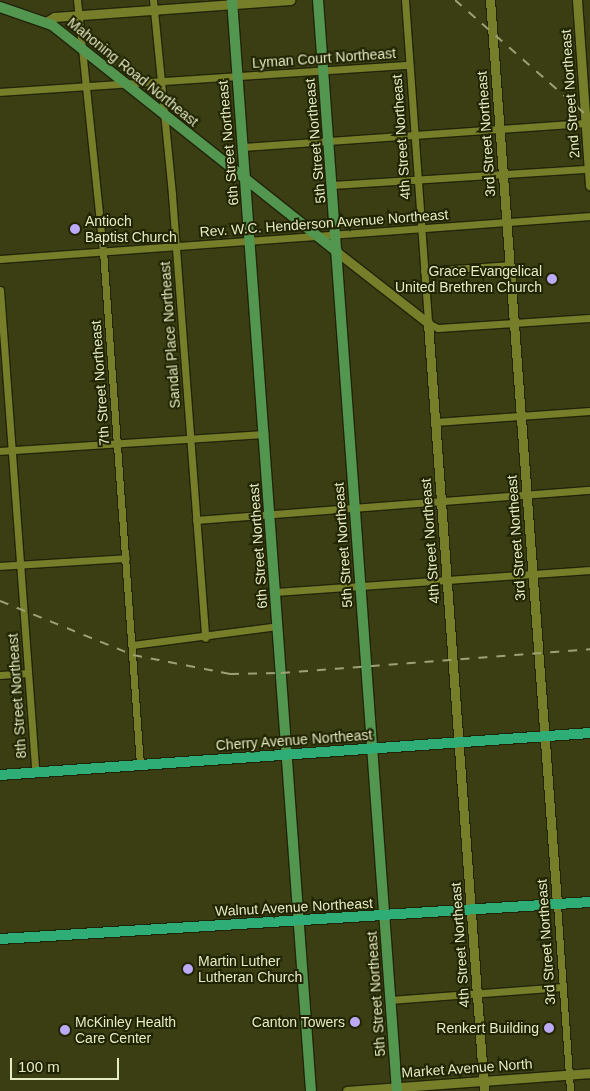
<!DOCTYPE html>
<html>
<head>
<meta charset="utf-8">
<style>
	body { margin:0 }
	#map { position:relative; width:590px; height:1091px; overflow:hidden; background:#3a3e12; font-family:Arial,sans-serif }
	div>[style] { position:absolute }
	.roads { filter:drop-shadow(1px 0 #212409) drop-shadow(-1px 0 #212409) drop-shadow(0 1px #212409) drop-shadow(0 -1px #212409) }
	.minor>* { height:7px; margin:-3.5px; padding:0 3.5px; transform-origin:3.5px; border-radius:3.5px; background:#767e29 }
	.tertiary>* { height:9px; margin:-4.5px; padding:0 4.5px; transform-origin:4.5px; border-radius:4.5px; background:#767e29 }
	.secondary>* { height:10px; margin:-5px; padding:0 5px; transform-origin:5px; border-radius:5px; background:#539650 }
	.primary>* { height:10px; margin:-5px; padding:0 5px; transform-origin:5px; border-radius:5px; background:#2fad76 }
	.rail>* { height:2px; margin-top:-1px; transform-origin:0; background:repeating-linear-gradient(90deg,#9ca176 0 9px,transparent 0 18px) }
	.dots>* { width:14px; height:14px; translate:-50% -50%; box-sizing:border-box; border:2px solid #212402; border-radius:50% }
	span { translate:-50% -50%; white-space:nowrap; text-align:center; line-height:1.15; -webkit-text-stroke:4px #212402; paint-order:stroke }
	.street-label { font-size:14px; color:#e5ebc2 }
	.poi-label { font-size:14px; color:#e5ebc2 }
	.left { translate:0 -50%; text-align:left }
	.right { translate:-100% -50%; text-align:right }
	.scale { position:absolute; left:10px; top:1058px; width:109px; height:22px; box-sizing:border-box; border:2px solid #e5ebc2; border-top:0; padding-left:6px; font-size:15px; line-height:18px; white-space:nowrap; color:#e5ebc2; -webkit-text-stroke:4px #212402; paint-order:stroke }
</style>
</head>
<body>
<div id="map">
	<div class="roads">
		<div class="minor">
			<i style="left:77px;top:0;width:252px;rotate:84.1deg"></i>
			<i style="left:103px;top:251px;width:515px;rotate:85.88deg"></i>
			<i style="left:153px;top:0;width:196px;rotate:84.4deg"></i>
			<i style="left:172px;top:195px;width:444px;rotate:85.7deg"></i>
			<i style="left:405px;top:0;width:324px;rotate:85.9deg"></i>
			<i style="left:428px;top:323px;width:11px;rotate:27deg"></i>
			<i style="left:438px;top:328px;width:152px;rotate:-3.8deg"></i>
			<i style="left:0;top:92px;width:410px;rotate:-3.8deg"></i>
			<i style="left:243px;top:147px;width:343px;rotate:-4deg"></i>
			<i style="left:332px;top:185px;width:257px;rotate:-3.6deg"></i>
			<i style="left:0;top:259px;width:592px;rotate:-4.17deg"></i>
			<i style="left:424px;top:271px;width:86px;rotate:-4deg"></i>
			<i style="left:0;top:290px;width:483px;rotate:85.8deg"></i>
			<i style="left:435px;top:422px;width:155px;rotate:-4.1deg"></i>
			<i style="left:0;top:451px;width:265px;rotate:-3.7deg"></i>
			<i style="left:196px;top:520px;width:395px;rotate:-4.4deg"></i>
			<i style="left:0;top:566px;width:126px;rotate:-3.6deg"></i>
			<i style="left:275px;top:592px;width:316px;rotate:-4deg"></i>
			<i style="left:132px;top:645px;width:147px;rotate:-7.4deg"></i>
			<i style="left:0;top:675px;width:28px;rotate:-4deg"></i>
			<i style="left:557px;top:904px;width:187px;rotate:86deg"></i>
			<i style="left:390px;top:1000px;width:173px;rotate:-4.3deg"></i>
		</div>
		<div class="tertiary">
			<i style="left:490px;top:0;width:906px;rotate:85.76deg"></i>
			<i style="left:577px;top:0;width:186px;rotate:86deg"></i>
			<i style="left:46px;top:22px;width:9px;rotate:-32deg"></i>
			<i style="left:54px;top:17px;width:237px;rotate:-4.1deg"></i>
			<i style="left:337px;top:252px;width:115px;rotate:38deg"></i>
			<i style="left:428px;top:323px;width:770px;rotate:85.83deg"></i>
			<i style="left:347px;top:1091px;width:244px;rotate:-4.2deg"></i>
		</div>
		<div class="secondary">
			<i style="left:232px;top:0;width:1094px;rotate:85.86deg"></i>
			<i style="left:318px;top:0;width:1094px;rotate:85.86deg"></i>
			<i style="left:0;top:7px;width:55px;rotate:19.1deg"></i>
			<i style="left:52px;top:25px;width:364px;rotate:38.5deg"></i>
		</div>
		<div class="primary">
			<i style="left:0;top:775px;width:591px;rotate:-4.07deg"></i>
			<i style="left:0;top:939px;width:591px;rotate:-3.59deg"></i>
		</div>
	</div>
	<div class="rail">
		<i style="left:455px;top:0;width:179px;rotate:41.2deg"></i>
		<i style="left:0;top:601px;width:144px;rotate:22.1deg"></i>
		<i style="left:133px;top:655px;width:99px;rotate:11.1deg"></i>
		<i style="left:230px;top:674px;width:51px;rotate:-1.1deg"></i>
		<i style="left:281px;top:673px;width:310px;rotate:-4.4deg"></i>
	</div>
	<div class="dots">
		<i style="left:75px;top:229px;background:#bcaaf6"></i>
		<i style="left:552px;top:279px;background:#bcaaf6"></i>
		<i style="left:188px;top:969px;background:#bcaaf6"></i>
		<i style="left:355px;top:1022px;background:#bcaaf6"></i>
		<i style="left:549px;top:1028px;background:#bcaaf6"></i>
		<i style="left:65px;top:1030px;background:#bcaaf6"></i>
	</div>
	<div class="street-label">
		<span style="left:324px;top:58px;rotate:-4deg">Lyman Court Northeast</span>
		<span style="left:133px;top:72px;rotate:39deg">Mahoning Road Northeast</span>
		<span style="left:570px;top:94px;rotate:-94deg">2nd Street Northeast</span>
		<span style="left:486px;top:134px;rotate:-94deg">3rd Street Northeast</span>
		<span style="left:401px;top:137px;rotate:-94deg">4th Street Northeast</span>
		<span style="left:315px;top:141px;rotate:-95deg">5th Street Northeast</span>
		<span style="left:228px;top:143px;rotate:-95deg">6th Street Northeast</span>
		<span style="left:324px;top:223px;rotate:-4deg">Rev. W.C. Henderson Avenue Northeast</span>
		<span style="left:170px;top:335px;rotate:-94deg">Sandal Place Northeast</span>
		<span style="left:100px;top:383px;rotate:-94deg">7th Street Northeast</span>
		<span style="left:516px;top:538px;rotate:-94deg">3rd Street Northeast</span>
		<span style="left:430px;top:541px;rotate:-94deg">4th Street Northeast</span>
		<span style="left:343px;top:545px;rotate:-94deg">5th Street Northeast</span>
		<span style="left:258px;top:546px;rotate:-94deg">6th Street Northeast</span>
		<span style="left:17px;top:696px;rotate:-94deg">8th Street Northeast</span>
		<span style="left:294px;top:740px;rotate:-4deg">Cherry Avenue Northeast</span>
		<span style="left:294px;top:907px;rotate:-3deg">Walnut Avenue Northeast</span>
		<span style="left:546px;top:942px;rotate:-94deg">3rd Street Northeast</span>
		<span style="left:460px;top:945px;rotate:-94deg">4th Street Northeast</span>
		<span style="left:376px;top:994px;rotate:-94deg">5th Street Northeast</span>
		<span style="left:467px;top:1068px;rotate:-4deg">Market Avenue North</span>
	</div>
	<div class="poi-label">
		<span class="left" style="left:85px;top:229px">Antioch<br>Baptist Church</span>
		<span class="right" style="left:542px;top:279px">Grace Evangelical<br>United Brethren Church</span>
		<span class="left" style="left:198px;top:969px">Martin Luther<br>Lutheran Church</span>
		<span class="left" style="left:75px;top:1030px">McKinley Health<br>Care Center</span>
		<span class="right" style="left:345px;top:1022px">Canton Towers</span>
		<span class="right" style="left:539px;top:1028px">Renkert Building</span>
	</div>
	<div class="scale">100 m</div>
</div>
</body>
</html>
